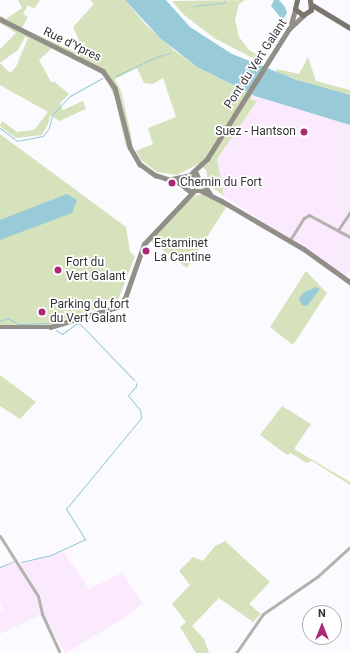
<!DOCTYPE html>
<html>
<head>
<meta charset="utf-8">
<style>
	body { margin:0 }
	#map { position:relative; width:350px; height:653px; overflow:hidden; background:#fbfafe; font-family:Roboto,sans-serif }
	div>[style] { position:absolute }
	.industrial>* { inset:0; background:#fbeafd }
	.green>* { inset:0; background:#d6e2bc }
	.water>* { inset:0; background:#98cad7 }
	.stream>* { height:1px; margin:-0.5px; padding:0 0.5px; transform-origin:0.5px; border-radius:0.5px; background:#98cad7 }
	.street>* { height:3px; margin:-1.5px; padding:0 1.5px; transform-origin:1.5px; border-radius:1.5px; background:#b4b2ae }
	.secondary>* { height:4.5px; margin:-2.25px; padding:0 2.25px; transform-origin:2.25px; border-radius:2.25px; background:#928f89 }
	.primary>* { height:5px; margin:-2.5px; padding:0 2.5px; transform-origin:2.5px; border-radius:2.5px; background:#7a766f }
	.dots>* { width:11px; height:11px; translate:-50% -50%; box-sizing:border-box; border:2px solid #fff; border-radius:50% }
	span { translate:-50% -50%; white-space:nowrap; text-align:center; line-height:1.15; -webkit-text-stroke:3.5px #fff; paint-order:stroke }
	.street-label { font-size:12px; color:#343337 }
	.poi-label { font-size:12px; color:#343337 }
	.right { translate:-100% -50%; text-align:right }
	.left { translate:0 -50%; text-align:left }
	.north { position:absolute; left:302px; top:605px; width:40px; height:40px; box-sizing:border-box; background:#fff; border:1px solid #aeadaf; border-radius:50%; rotate:0deg; font-size:11px; font-weight:700; line-height:16px; text-align:center; color:#343337 }
	.north::after { content:''; display:block; margin:auto; width:14px; height:18px; background:#ac2973; clip-path:polygon(50% 0,100% 100%,50% 72%,0 100%) }
</style>
</head>
<body>
<div id="map">
	<div class="industrial">
		<i style="clip-path:polygon(252px 95px,350px 125px,350px 271px,346px 276px,224px 196px,217px 159px,257px 101px,251px 99px)"></i>
		<i style="clip-path:polygon(64px 552px,89px 589px,122px 573px,143px 603px,123px 619px,65px 653px,51px 628px,40px 615px,0 634px,0 611px,3px 609px,0 604px,0 567px,14px 562px,19px 568px,22px 564px,40px 557px)"></i>
	</div>
	<div class="green">
		<i style="clip-path:polygon(evenodd,18px 0,40px 0,34px 9px,28px 5px,23px 14px,28px 17px,22px 28px,75px 52px,82px 47px,73px 27px,94px 4px,90px 0,125px 0,146px 25px,176px 52px,197px 67px,252px 95px,251px 99px,257px 101px,217px 159px,224px 196px,209px 185px,206px 170px,198px 164px,177px 175px,157px 172px,141px 160px,136px 151px,153px 144px,148px 128px,176px 117px,163px 78px,153px 84px,144px 83px,137px 68px,115px 79px,121px 91px,131px 134px,132px 144px,126px 147px,115px 98px,105px 76px,52px 48px,39px 60px,51px 82px,55px 82px,69px 94px,60px 103px,63px 110px,83px 101px,86px 109px,59px 121px,50px 115px,49px 122px,42px 135px,16px 138px,0 126px,2px 121px,17px 132px,34px 130px,48px 112px,0 85px,0 49px,16px 33px,0 23px,0 15px,6px 19px,22px 8px,18px 0,25px 37px,28px 38px,16px 67px,10px 73px,0 63px,18px 50px,25px 37px)"></i>
		<i style="clip-path:polygon(245px 0,239px 4px,235px 19px,239px 37px,249px 50px,261px 57px,259px 61px,214px 38px,183px 14px,172px 1px)"></i>
		<i style="clip-path:polygon(308px 57px,316px 81px,350px 90px,350px 95px,321px 88px,276px 72px,277px 69px,299px 74px)"></i>
		<i style="clip-path:polygon(0 134px,126px 227px,130px 252px,135px 256px,119px 298px,114px 303px,46px 326px,0 326px)"></i>
		<i style="clip-path:polygon(204px 193px,227px 206px,187px 268px,151px 241px,190px 198px)"></i>
		<i style="clip-path:polygon(306px 271px,327px 293px,293px 345px,270px 327px)"></i>
		<i style="clip-path:polygon(0 375px,36px 402px,20px 419px,0 406px)"></i>
		<i style="clip-path:polygon(282px 406px,311px 424px,294px 449px,350px 482px,350px 485px,312px 461px,306px 463px,291px 453px,287px 455px,260px 435px)"></i>
		<i style="clip-path:polygon(225px 541px,270px 582px,249px 604px,261px 614px,253px 622px,219px 598px,192px 626px,204px 639px,209px 653px,196px 653px,180px 627px,186px 622px,172px 604px,190px 585px,179px 571px,193px 557px,203px 561px,215px 546px)"></i>
	</div>
	<div class="water">
		<i style="clip-path:polygon(125px 0,166px 0,190px 27px,232px 54px,297px 80px,350px 95px,350px 125px,255px 96px,197px 67px,160px 38px)"></i>
		<i style="clip-path:polygon(274px 0,279px 0,285px 7px,287px 13px,284px 18px,281px 18px,271px 6px)"></i>
		<i style="clip-path:polygon(67px 194px,77px 200px,72px 213px,0 240px,0 220px)"></i>
		<i style="clip-path:polygon(316px 287px,320px 289px,307px 306px,302px 305px,299px 299px,303px 293px)"></i>
	</div>
	<div class="stream">
		<i style="left:193px;top:6px;width:31px;rotate:-6deg"></i>
		<i style="left:224px;top:3px;width:3px;rotate:-72deg"></i>
		<i style="left:116px;top:76px;width:44px;rotate:-25.4deg"></i>
		<i style="left:156px;top:57px;width:15px;rotate:-16deg"></i>
		<i style="left:0;top:128px;width:21px;rotate:37deg"></i>
		<i style="left:17px;top:141px;width:26px;rotate:-11deg"></i>
		<i style="left:43px;top:136px;width:10px;rotate:-53deg"></i>
		<i style="left:49px;top:128px;width:13px;rotate:-77deg"></i>
		<i style="left:52px;top:115px;width:26px;rotate:-47deg"></i>
		<i style="left:70px;top:96px;width:37px;rotate:-29deg"></i>
		<i style="left:0;top:321px;width:8px;rotate:-23deg"></i>
		<i style="left:7px;top:318px;width:13px;rotate:27deg"></i>
		<i style="left:19px;top:324px;width:29px;rotate:-2deg"></i>
		<i style="left:56px;top:330px;width:7px;rotate:34deg"></i>
		<i style="left:62px;top:334px;width:19px;rotate:-36deg"></i>
		<i style="left:77px;top:323px;width:3px;rotate:18deg"></i>
		<i style="left:80px;top:324px;width:78px;rotate:46deg"></i>
		<i style="left:21px;top:562px;width:31px;rotate:-13deg"></i>
		<i style="left:51px;top:555px;width:38px;rotate:-25deg"></i>
		<i style="left:85px;top:539px;width:36px;rotate:-122deg"></i>
		<i style="left:66px;top:509px;width:118px;rotate:-50.5deg"></i>
		<i style="left:141px;top:418px;width:8px;rotate:-97deg"></i>
		<i style="left:140px;top:410px;width:19px;rotate:-129deg"></i>
		<i style="left:128px;top:395px;width:12px;rotate:-48deg"></i>
		<i style="left:136px;top:386px;width:3px;rotate:-90deg"></i>
		<i style="left:0;top:567px;width:15px;rotate:-23deg"></i>
	</div>
	<div class="street">
		<i style="left:338px;top:230px;width:22px;rotate:-56deg"></i>
		<i style="left:290px;top:240px;width:26px;rotate:-58deg"></i>
		<i style="left:304px;top:218px;width:6px;rotate:-31deg"></i>
		<i style="left:309px;top:215px;width:47px;rotate:28.2deg"></i>
		<i style="left:0;top:536px;width:71px;rotate:57.7deg"></i>
		<i style="left:38px;top:596px;width:18px;rotate:77deg"></i>
		<i style="left:42px;top:614px;width:41px;rotate:65.3deg"></i>
		<i style="left:236px;top:653px;width:47px;rotate:-55.3deg"></i>
		<i style="left:263px;top:614px;width:67px;rotate:-34.6deg"></i>
		<i style="left:318px;top:576px;width:43px;rotate:-42.2deg"></i>
	</div>
	<div class="secondary">
		<i style="left:0;top:19px;width:115px;rotate:26.8deg"></i>
		<i style="left:103px;top:71px;width:21px;rotate:55deg"></i>
		<i style="left:115px;top:88px;width:61px;rotate:75.7deg"></i>
		<i style="left:130px;top:147px;width:20px;rotate:60deg"></i>
		<i style="left:140px;top:164px;width:19px;rotate:36deg"></i>
		<i style="left:155px;top:175px;width:26px;rotate:18deg"></i>
		<i style="left:180px;top:183px;width:13px;rotate:39deg"></i>
		<i style="left:190px;top:191px;width:12px"></i>
		<i style="left:202px;top:191px;width:22px;rotate:27deg"></i>
		<i style="left:291px;top:24px;width:15px;rotate:-74deg"></i>
		<i style="left:192px;top:173px;width:21px;rotate:-43deg"></i>
		<i style="left:207px;top:159px;width:154px;rotate:-57.8deg"></i>
		<i style="left:289px;top:29px;width:21px;rotate:-43deg"></i>
		<i style="left:172px;top:179px;width:25px;rotate:-12deg"></i>
		<i style="left:196px;top:174px;width:24px;rotate:54deg"></i>
		<i style="left:220px;top:200px;width:97px;rotate:30.3deg"></i>
		<i style="left:304px;top:249px;width:57px;rotate:35.7deg"></i>
		<i style="left:0;top:327px;width:50px"></i>
		<i style="left:50px;top:327px;width:70px;rotate:-16.6deg"></i>
		<i style="left:117px;top:307px;width:12px;rotate:-48deg"></i>
		<i style="left:125px;top:298px;width:57px;rotate:-70.6deg"></i>
		<i style="left:144px;top:244px;width:73px;rotate:-46.7deg"></i>
	</div>
	<div class="primary">
		<i style="left:297px;top:0;width:9px;rotate:103deg"></i>
		<i style="left:295px;top:9px;width:10px;rotate:37deg"></i>
		<i style="left:303px;top:15px;width:9px;rotate:-32deg"></i>
		<i style="left:311px;top:10px;width:10px;rotate:-96deg"></i>
		<i style="left:312px;top:5px;width:44px;rotate:31.2deg"></i>
	</div>
	<div class="dots">
		<i style="left:304px;top:132px;background:#ac2973"></i>
		<i style="left:172px;top:183px;background:#ac2973"></i>
		<i style="left:146px;top:251px;background:#ac2973"></i>
		<i style="left:58px;top:270px;background:#ac2973"></i>
		<i style="left:42px;top:312px;background:#ac2973"></i>
	</div>
	<div class="street-label">
		<span style="left:72px;top:45px;rotate:26deg">Rue d'Ypres</span>
		<span style="left:256px;top:64px;rotate:-57deg">Pont du Vert Galant</span>
	</div>
	<div class="poi-label">
		<span class="right" style="left:296px;top:132px">Suez - Hantson</span>
		<span class="left" style="left:180px;top:183px">Chemin du Fort</span>
		<span class="left" style="left:154px;top:251px">Estaminet<br>La Cantine</span>
		<span class="left" style="left:66px;top:270px">Fort du<br>Vert Galant</span>
		<span class="left" style="left:50px;top:312px">Parking du fort<br>du Vert Galant</span>
	</div>
	<div class="north">N</div>
</div>
</body>
</html>
